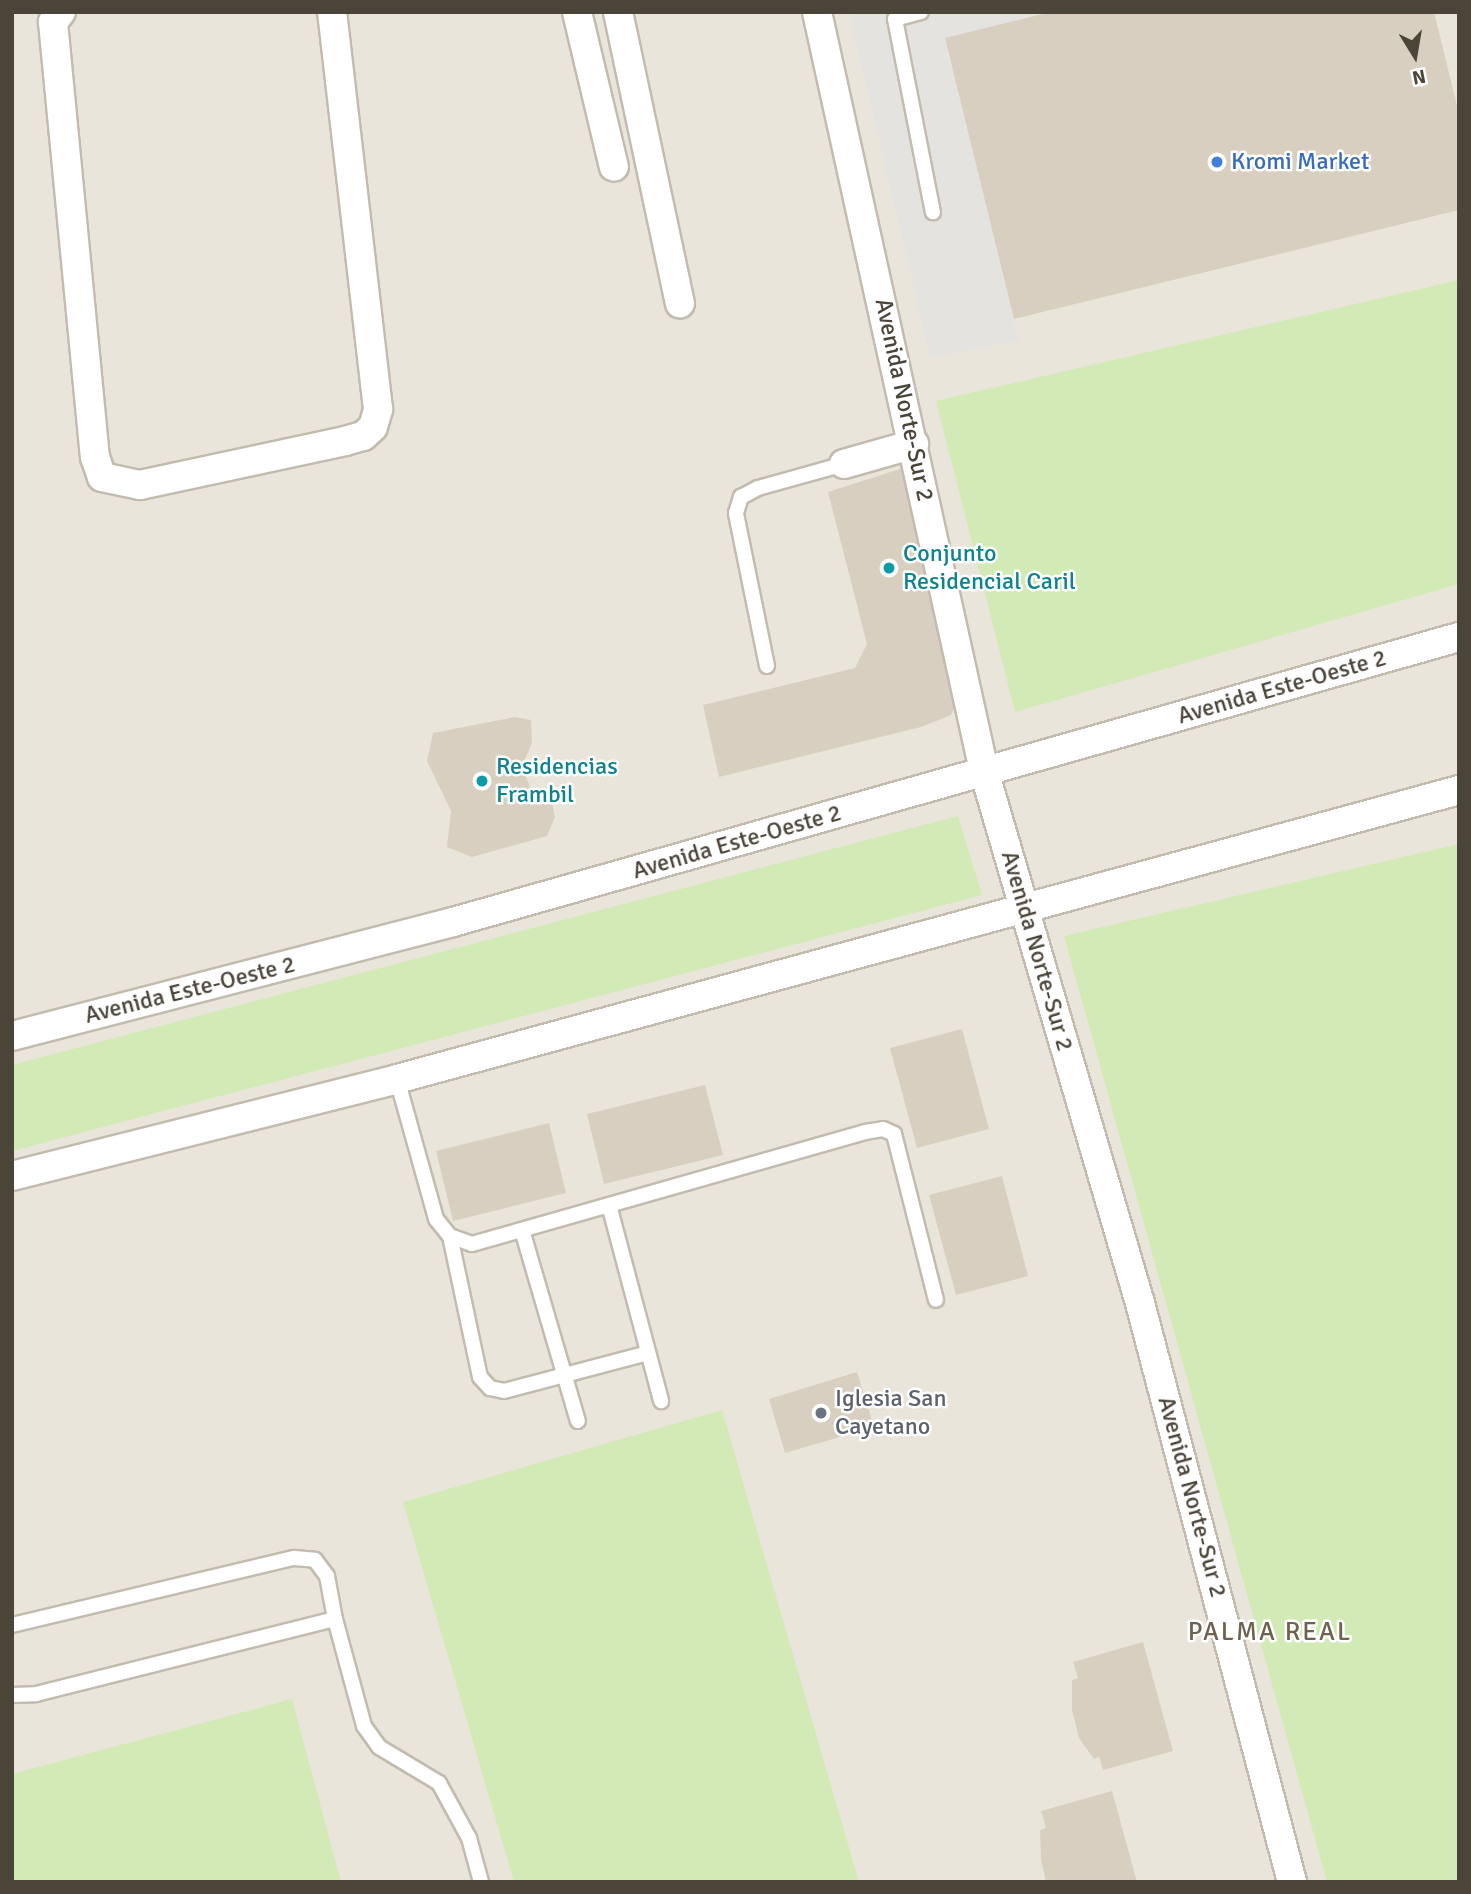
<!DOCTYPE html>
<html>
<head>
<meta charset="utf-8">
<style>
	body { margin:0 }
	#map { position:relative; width:1471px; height:1894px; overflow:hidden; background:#f6f3ec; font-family:Signika,sans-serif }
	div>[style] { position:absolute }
	.residential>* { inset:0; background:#eae5da }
	.green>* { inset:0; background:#d2eab5 }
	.parking>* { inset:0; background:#e5e3e0 }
	.building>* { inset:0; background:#d8cfc1 }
	.roads { filter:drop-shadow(2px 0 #c2bbae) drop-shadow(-2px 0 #c2bbae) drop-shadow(0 2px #c2bbae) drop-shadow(0 -2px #c2bbae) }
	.lane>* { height:14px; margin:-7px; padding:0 7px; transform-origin:7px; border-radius:7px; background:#fff }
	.street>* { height:28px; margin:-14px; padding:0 14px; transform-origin:14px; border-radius:14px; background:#fff }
	.dots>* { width:19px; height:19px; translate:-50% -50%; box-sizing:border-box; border:4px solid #fff; border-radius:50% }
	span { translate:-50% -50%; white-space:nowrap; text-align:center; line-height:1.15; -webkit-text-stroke:5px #fff; paint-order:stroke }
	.shop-label { font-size:24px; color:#366cbe }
	.left { translate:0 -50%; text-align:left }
	.street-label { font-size:24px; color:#4b4439 }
	.culture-label { font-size:24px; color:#0d838f }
	.worship-label { font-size:24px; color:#5b616d }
	.neighbourhood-label { font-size:26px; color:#6e6250; letter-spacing:2px }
	.frame { position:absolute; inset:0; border:14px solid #4b4439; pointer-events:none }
	.north { position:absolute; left:1380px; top:21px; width:70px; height:70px; -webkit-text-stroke:5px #fff; paint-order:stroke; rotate:169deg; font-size:19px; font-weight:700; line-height:28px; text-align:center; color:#4b4439 }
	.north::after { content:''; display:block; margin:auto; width:24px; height:32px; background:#4b4439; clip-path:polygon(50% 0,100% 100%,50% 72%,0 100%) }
</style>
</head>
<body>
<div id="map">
	<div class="residential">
		<i style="clip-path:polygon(12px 12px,1459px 12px,1459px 1882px,12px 1882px)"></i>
	</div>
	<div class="green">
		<i style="clip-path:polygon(1459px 280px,1459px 584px,1015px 712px,936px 401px)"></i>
		<i style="clip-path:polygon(958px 816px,982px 895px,12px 1151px,12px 1065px)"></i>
		<i style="clip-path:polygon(1459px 844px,1459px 1882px,1327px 1882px,1064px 936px)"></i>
		<i style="clip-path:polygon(722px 1410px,859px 1882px,514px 1882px,403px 1502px)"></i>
		<i style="clip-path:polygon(292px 1699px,341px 1882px,12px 1882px,12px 1774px)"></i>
	</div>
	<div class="parking">
		<i style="clip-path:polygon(849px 12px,1051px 12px,945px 39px,1019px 341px,930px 357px)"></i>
	</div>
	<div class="building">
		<i style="clip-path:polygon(1051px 12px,1434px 12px,1459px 114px,1459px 210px,1014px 319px,945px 38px)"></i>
		<i style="clip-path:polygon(903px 468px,957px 670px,959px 696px,951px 715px,921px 727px,719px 777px,703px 705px,855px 668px,867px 644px,828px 492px)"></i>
		<i style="clip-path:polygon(515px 717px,531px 720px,532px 743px,522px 766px,533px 795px,552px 803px,555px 817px,547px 836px,472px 857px,447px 847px,451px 811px,427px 761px,433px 733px)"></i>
		<i style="clip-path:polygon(962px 1029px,989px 1129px,917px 1148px,890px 1048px)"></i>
		<i style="clip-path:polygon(705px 1085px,723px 1155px,604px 1184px,587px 1114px)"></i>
		<i style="clip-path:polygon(549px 1123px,566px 1193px,453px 1221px,436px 1151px)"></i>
		<i style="clip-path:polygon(1002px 1176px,1028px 1276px,956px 1295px,929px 1195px)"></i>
		<i style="clip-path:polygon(857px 1372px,874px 1427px,785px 1453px,769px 1399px)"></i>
		<i style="clip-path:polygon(1143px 1642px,1173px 1751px,1103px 1770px,1099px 1757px,1094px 1759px,1079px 1738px,1072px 1710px,1072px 1680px,1078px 1678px,1073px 1662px)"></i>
		<i style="clip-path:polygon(1112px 1791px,1137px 1882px,1046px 1882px,1041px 1859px,1040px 1830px,1046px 1828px,1041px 1811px)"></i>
	</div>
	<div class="roads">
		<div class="lane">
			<i style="left:921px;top:12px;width:27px;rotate:165deg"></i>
			<i style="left:895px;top:19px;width:197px;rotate:78.9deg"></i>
			<i style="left:767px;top:666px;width:156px;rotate:-101.5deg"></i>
			<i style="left:736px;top:513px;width:17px;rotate:-73deg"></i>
			<i style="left:741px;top:497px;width:19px;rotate:-28deg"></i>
			<i style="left:758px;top:488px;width:89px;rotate:-15.6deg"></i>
			<i style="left:397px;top:1079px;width:145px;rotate:74.4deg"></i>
			<i style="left:436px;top:1219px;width:22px;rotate:51deg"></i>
			<i style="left:450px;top:1236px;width:23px;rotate:20deg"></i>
			<i style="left:472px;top:1244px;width:409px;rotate:-15.9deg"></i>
			<i style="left:865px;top:1132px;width:18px;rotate:-9deg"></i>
			<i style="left:883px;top:1129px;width:12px;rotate:24deg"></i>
			<i style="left:894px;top:1134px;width:171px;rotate:75.8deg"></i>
			<i style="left:609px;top:1205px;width:203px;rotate:75.1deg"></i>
			<i style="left:522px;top:1230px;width:199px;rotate:73.7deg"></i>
			<i style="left:450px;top:1236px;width:144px;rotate:78deg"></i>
			<i style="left:480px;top:1377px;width:15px;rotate:48deg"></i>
			<i style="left:490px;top:1388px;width:14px;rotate:12deg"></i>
			<i style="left:504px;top:1391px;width:149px;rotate:-14.8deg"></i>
			<i style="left:12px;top:1625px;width:290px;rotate:-13.4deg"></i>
			<i style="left:294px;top:1558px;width:21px;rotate:5deg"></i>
			<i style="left:315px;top:1560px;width:20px;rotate:53deg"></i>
			<i style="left:327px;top:1576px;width:44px;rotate:79.5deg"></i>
			<i style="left:12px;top:1695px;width:24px;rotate:-2deg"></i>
			<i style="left:36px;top:1694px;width:308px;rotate:-14.1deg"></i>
			<i style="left:335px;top:1619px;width:111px;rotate:74.8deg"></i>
			<i style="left:364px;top:1726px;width:26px;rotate:54deg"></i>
			<i style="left:379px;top:1747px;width:70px;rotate:31deg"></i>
			<i style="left:439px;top:1783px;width:63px;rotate:61.4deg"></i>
			<i style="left:469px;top:1838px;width:46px;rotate:74.7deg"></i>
		</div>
		<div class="street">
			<i style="left:61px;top:12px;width:13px;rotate:129deg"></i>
			<i style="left:53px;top:22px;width:437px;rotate:84.5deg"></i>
			<i style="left:95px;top:457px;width:21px;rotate:71deg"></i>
			<i style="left:102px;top:477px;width:39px;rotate:12deg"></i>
			<i style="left:140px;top:485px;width:210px;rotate:-12.1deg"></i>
			<i style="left:345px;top:441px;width:19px;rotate:-16deg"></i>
			<i style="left:363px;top:436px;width:13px;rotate:-42deg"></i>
			<i style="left:373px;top:427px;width:19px;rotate:-74deg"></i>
			<i style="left:378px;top:409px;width:400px;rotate:-96.6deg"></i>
			<i style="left:577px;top:12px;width:159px;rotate:76.6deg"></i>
			<i style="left:618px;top:12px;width:298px;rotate:78deg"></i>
			<i style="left:817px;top:12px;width:777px;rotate:77.59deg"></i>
			<i style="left:984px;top:771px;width:554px;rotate:73.66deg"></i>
			<i style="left:1140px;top:1303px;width:599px;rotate:75.29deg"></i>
			<i style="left:844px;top:464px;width:73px;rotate:-15.9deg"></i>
			<i style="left:12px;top:1036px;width:455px;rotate:-14.5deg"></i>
			<i style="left:453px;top:922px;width:1046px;rotate:-15.82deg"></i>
			<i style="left:12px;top:1176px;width:397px;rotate:-14.1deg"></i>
			<i style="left:397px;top:1079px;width:1101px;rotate:-15.22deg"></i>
		</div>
	</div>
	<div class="dots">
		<i style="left:1217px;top:162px;background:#3f7fe0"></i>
		<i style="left:889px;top:568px;background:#0f9aa8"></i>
		<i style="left:482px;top:781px;background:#0f9aa8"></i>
		<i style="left:821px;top:1413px;background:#6b7280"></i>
	</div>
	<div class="shop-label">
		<span class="left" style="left:1231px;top:162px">Kromi Market</span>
	</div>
	<div class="street-label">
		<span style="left:904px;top:400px;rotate:78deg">Avenida Norte-Sur 2</span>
		<span style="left:1282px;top:687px;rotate:-16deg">Avenida Este-Oeste 2</span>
		<span style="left:737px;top:842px;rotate:-16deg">Avenida Este-Oeste 2</span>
		<span style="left:1037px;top:951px;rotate:74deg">Avenida Norte-Sur 2</span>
		<span style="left:190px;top:990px;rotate:-14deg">Avenida Este-Oeste 2</span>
		<span style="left:1192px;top:1497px;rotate:75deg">Avenida Norte-Sur 2</span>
	</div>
	<div class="culture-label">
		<span class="left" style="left:903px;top:568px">Conjunto<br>Residencial Caril</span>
		<span class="left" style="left:496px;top:781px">Residencias<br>Frambil</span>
	</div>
	<div class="worship-label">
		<span class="left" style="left:835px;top:1413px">Iglesia San<br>Cayetano</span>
	</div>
	<div class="neighbourhood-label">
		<span style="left:1270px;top:1633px">PALMA REAL</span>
	</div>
	<div class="frame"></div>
	<div class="north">N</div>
</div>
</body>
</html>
